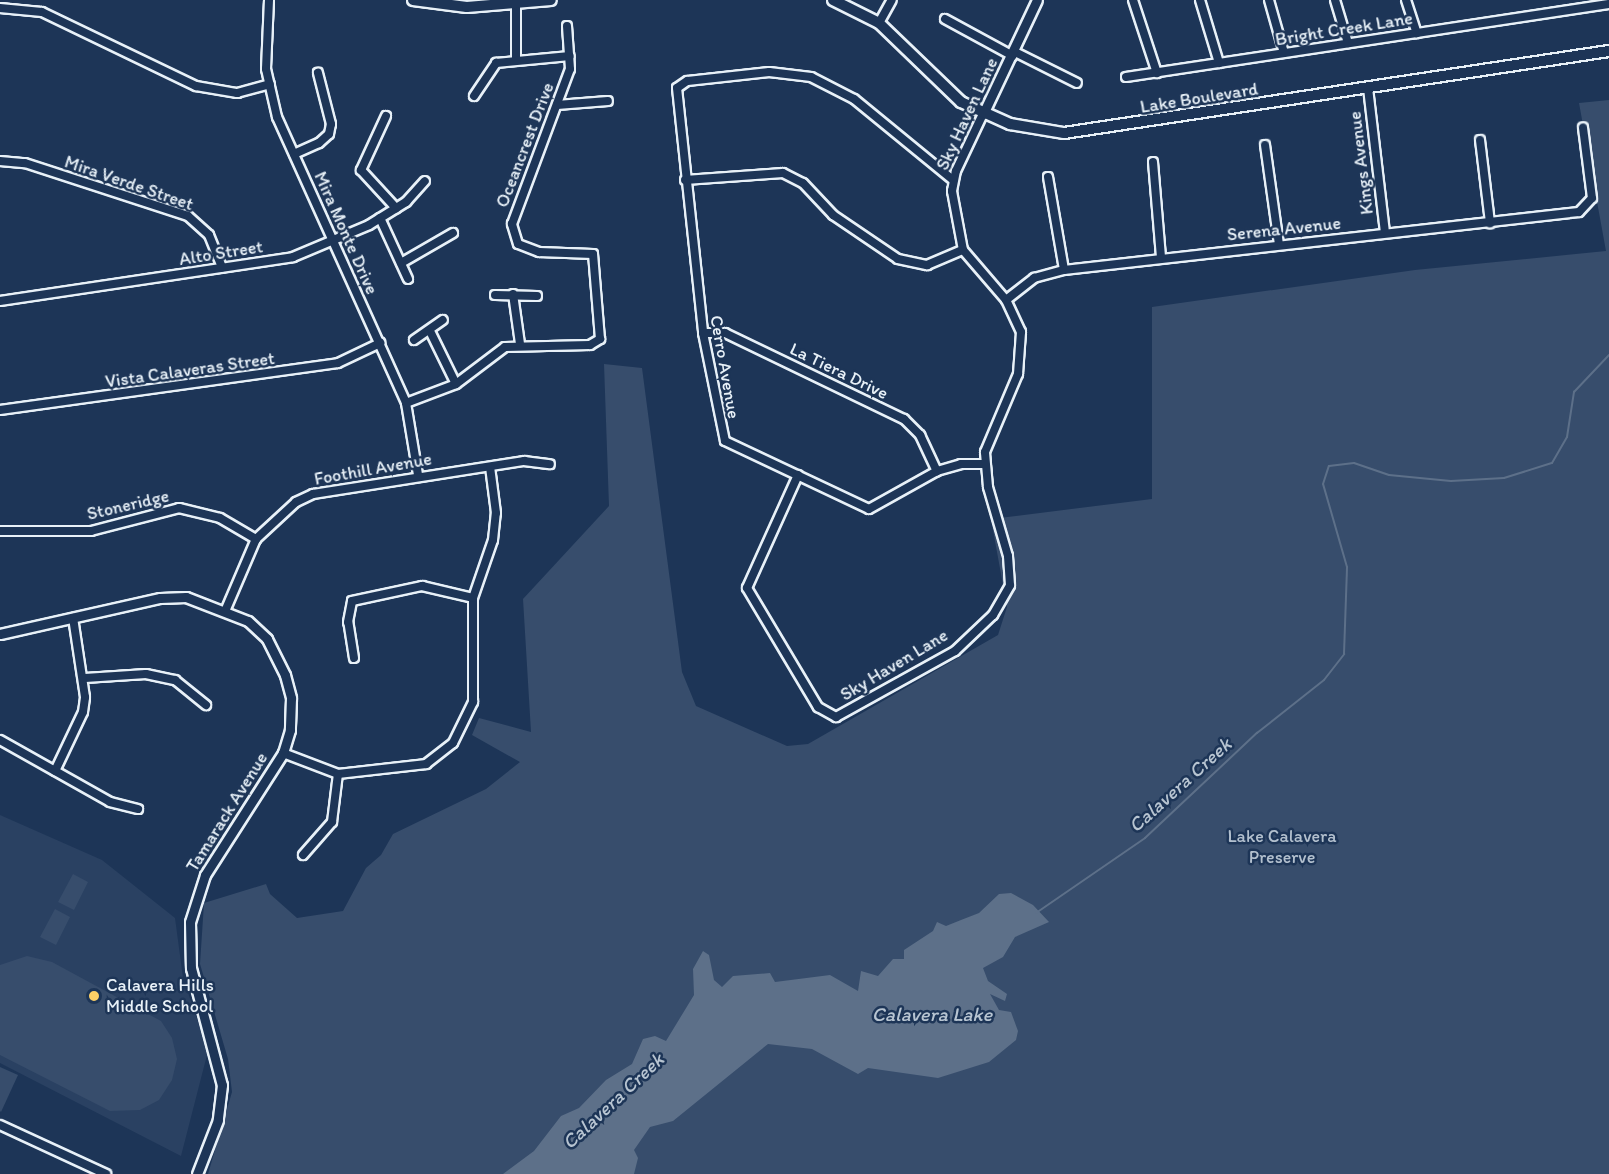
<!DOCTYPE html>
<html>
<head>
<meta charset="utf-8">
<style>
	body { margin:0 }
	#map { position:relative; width:1609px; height:1174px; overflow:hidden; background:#1d3557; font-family:Itim,sans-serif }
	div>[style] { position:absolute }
	.built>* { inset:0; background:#2a4162 }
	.green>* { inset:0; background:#374d6c }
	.water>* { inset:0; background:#5d7089 }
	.stream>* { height:2px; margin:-1px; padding:0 1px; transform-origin:1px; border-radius:1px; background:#5d7089 }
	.roads { filter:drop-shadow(2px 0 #e8f1f8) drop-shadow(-2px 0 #e8f1f8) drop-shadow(0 2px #e8f1f8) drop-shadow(0 -2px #e8f1f8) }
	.minor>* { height:8px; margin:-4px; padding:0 4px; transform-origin:4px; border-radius:4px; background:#1d3557 }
	.tertiary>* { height:9px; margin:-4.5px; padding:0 4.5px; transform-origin:4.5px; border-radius:4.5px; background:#1d3557 }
	.secondary>* { height:10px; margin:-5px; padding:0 5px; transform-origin:5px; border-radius:5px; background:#1d3557 }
	.dots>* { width:16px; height:16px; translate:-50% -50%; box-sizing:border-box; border:3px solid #1d3557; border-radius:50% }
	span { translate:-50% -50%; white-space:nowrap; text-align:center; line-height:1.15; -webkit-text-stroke:5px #1d3557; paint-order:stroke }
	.street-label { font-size:18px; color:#e8f1f8 }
	.park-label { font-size:18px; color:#b3c0ce }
	.poi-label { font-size:18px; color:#e8f1f8 }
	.left { translate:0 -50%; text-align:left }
	.water-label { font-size:20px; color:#b7c4d1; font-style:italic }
</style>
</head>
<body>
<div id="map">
	<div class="built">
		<i style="clip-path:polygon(0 815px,102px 860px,175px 918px,183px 978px,208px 1051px,181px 1156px,0 1063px)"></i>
	</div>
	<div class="green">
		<i style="clip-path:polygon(1609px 100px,1609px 1174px,208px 1174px,232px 1092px,228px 1059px,200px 964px,204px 903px,266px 884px,270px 894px,297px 918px,343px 911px,366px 868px,381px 855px,393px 834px,486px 789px,520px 762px,472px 735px,479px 718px,531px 732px,523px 599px,609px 506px,604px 364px,642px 368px,682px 672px,696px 706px,787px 746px,808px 744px,998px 635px,1007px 607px,991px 519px,1152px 499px,1152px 307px,1415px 270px,1606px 251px,1579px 103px)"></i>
		<i style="clip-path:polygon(73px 874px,88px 882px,74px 910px,58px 902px)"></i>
		<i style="clip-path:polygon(55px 909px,70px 917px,56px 945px,40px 937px)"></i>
		<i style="clip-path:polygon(27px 956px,52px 962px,161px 1021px,172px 1038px,177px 1059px,172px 1080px,159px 1100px,140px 1110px,110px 1111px,0 1055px,0 965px)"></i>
		<i style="clip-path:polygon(0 1067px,18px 1075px,1px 1112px,0 1111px)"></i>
	</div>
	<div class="water">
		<i style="clip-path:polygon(1011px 893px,1033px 905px,1049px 922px,1015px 937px,1003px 957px,983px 968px,988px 981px,1007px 994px,1005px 1001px,990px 994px,999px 1010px,1011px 1012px,1018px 1031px,1016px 1040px,989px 1062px,938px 1078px,868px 1068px,858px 1074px,812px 1049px,768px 1044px,673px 1121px,650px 1127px,634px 1150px,638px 1158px,634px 1174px,503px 1174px,534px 1151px,561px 1116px,579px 1108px,606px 1080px,632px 1064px,643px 1039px,655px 1036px,666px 1041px,694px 995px,693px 969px,703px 951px,709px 955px,714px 980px,722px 987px,733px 976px,770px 973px,775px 982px,830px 975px,858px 991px,861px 971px,878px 976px,893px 959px,904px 959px,904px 950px,933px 931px,937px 922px,946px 926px,961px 920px,979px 913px,999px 894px)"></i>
	</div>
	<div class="stream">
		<i style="left:1036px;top:913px;width:132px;rotate:-34.5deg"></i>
		<i style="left:1145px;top:838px;width:154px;rotate:-43.2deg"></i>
		<i style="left:1257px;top:733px;width:85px;rotate:-38.3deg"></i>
		<i style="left:1324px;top:680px;width:33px;rotate:-52deg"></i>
		<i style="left:1344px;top:654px;width:87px;rotate:-88deg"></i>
		<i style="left:1347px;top:567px;width:86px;rotate:-106.1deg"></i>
		<i style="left:1323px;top:484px;width:19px;rotate:-72deg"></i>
		<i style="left:1329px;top:466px;width:25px;rotate:-7deg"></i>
		<i style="left:1354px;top:463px;width:37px;rotate:19deg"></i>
		<i style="left:1389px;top:475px;width:62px;rotate:5.5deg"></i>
		<i style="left:1451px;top:481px;width:53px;rotate:-3.2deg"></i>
		<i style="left:1504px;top:478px;width:50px;rotate:-17.4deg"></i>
		<i style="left:1552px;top:463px;width:30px;rotate:-60deg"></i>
		<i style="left:1567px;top:437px;width:46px;rotate:-81.2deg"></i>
		<i style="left:1574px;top:392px;width:51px;rotate:-46.6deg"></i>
	</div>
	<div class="roads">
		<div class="minor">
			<i style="left:269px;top:0;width:69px;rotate:92.5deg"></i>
			<i style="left:266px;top:69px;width:49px;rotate:77.1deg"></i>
			<i style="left:277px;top:117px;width:314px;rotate:65.7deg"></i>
			<i style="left:406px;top:403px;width:73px;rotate:80.5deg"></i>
			<i style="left:1133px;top:0;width:77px;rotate:71.8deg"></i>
			<i style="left:1200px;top:0;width:66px;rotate:73.2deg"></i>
			<i style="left:1269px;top:0;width:55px;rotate:74.2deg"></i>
			<i style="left:1335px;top:0;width:45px;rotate:73.2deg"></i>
			<i style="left:1406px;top:0;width:35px;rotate:72deg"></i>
			<i style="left:0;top:8px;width:42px;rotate:5.4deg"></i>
			<i style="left:42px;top:12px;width:171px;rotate:25.7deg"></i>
			<i style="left:196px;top:86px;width:42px;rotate:9.7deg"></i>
			<i style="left:237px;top:93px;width:34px;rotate:-15deg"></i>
			<i style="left:945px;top:19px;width:77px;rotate:28.6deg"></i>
			<i style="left:879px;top:23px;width:26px;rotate:-61deg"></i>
			<i style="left:1015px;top:52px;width:69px;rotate:26.6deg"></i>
			<i style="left:516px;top:60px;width:57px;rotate:-90deg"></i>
			<i style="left:1126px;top:77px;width:488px;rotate:-8.6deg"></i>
			<i style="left:1368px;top:88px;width:146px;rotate:83.3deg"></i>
			<i style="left:474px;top:96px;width:40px;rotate:-56deg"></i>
			<i style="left:496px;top:63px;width:74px;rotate:-5.4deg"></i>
			<i style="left:557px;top:105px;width:51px;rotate:-4.5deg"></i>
			<i style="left:386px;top:116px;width:60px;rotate:114.8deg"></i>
			<i style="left:361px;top:170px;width:52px;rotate:47.4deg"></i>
			<i style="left:1480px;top:140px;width:84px;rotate:83.1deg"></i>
			<i style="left:1265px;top:145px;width:100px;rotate:82deg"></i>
			<i style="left:294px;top:154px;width:27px;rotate:-24deg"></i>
			<i style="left:319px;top:143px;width:13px;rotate:-42deg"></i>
			<i style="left:329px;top:134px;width:10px;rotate:-79deg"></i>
			<i style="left:331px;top:124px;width:53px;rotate:-104.3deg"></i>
			<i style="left:0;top:161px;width:25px;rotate:5deg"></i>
			<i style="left:25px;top:163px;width:171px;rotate:18deg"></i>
			<i style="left:188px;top:216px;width:28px;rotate:42deg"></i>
			<i style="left:209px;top:235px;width:35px;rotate:68deg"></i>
			<i style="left:1153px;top:162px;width:96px;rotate:85.2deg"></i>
			<i style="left:1048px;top:177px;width:94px;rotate:80.2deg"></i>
			<i style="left:685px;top:180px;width:98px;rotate:-4.1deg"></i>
			<i style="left:783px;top:173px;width:22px;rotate:27deg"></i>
			<i style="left:803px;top:183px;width:44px;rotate:46.8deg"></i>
			<i style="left:833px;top:215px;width:78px;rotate:34.1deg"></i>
			<i style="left:898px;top:259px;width:30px;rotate:12deg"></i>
			<i style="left:927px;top:265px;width:39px;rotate:-23deg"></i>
			<i style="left:953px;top:180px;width:128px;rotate:-140.7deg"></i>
			<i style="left:854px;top:99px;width:48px;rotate:-152.9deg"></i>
			<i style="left:811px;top:77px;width:42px;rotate:-173.2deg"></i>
			<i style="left:769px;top:72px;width:82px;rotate:173.7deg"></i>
			<i style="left:687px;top:81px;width:12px;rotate:145deg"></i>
			<i style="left:677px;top:88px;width:246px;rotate:83.9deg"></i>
			<i style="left:703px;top:333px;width:110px;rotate:78.5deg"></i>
			<i style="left:725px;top:441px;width:159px;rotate:25.3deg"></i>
			<i style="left:869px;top:509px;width:78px;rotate:-29.2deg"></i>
			<i style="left:937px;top:471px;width:25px;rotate:-16deg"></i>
			<i style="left:961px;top:464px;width:24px"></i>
			<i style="left:380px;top:218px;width:67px;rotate:65.3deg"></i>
			<i style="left:401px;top:263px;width:60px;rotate:-30deg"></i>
			<i style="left:513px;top:294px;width:50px;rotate:82deg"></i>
			<i style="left:495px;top:295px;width:42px;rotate:1.4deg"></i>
			<i style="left:1006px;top:300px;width:36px;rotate:-38deg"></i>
			<i style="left:1034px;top:278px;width:31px;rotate:-15deg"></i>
			<i style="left:1064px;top:270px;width:518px;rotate:-6.43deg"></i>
			<i style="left:1579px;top:212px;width:19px;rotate:-47deg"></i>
			<i style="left:1592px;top:198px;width:71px;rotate:-97.3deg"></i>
			<i style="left:0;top:301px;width:296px;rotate:-8.5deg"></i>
			<i style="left:293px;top:257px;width:82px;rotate:-22.8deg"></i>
			<i style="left:369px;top:225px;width:44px;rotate:-31.9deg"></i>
			<i style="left:406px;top:202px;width:28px;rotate:-48deg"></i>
			<i style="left:430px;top:331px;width:59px;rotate:63.9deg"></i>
			<i style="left:703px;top:333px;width:22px"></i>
			<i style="left:725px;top:333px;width:199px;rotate:25.7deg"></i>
			<i style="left:904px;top:419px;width:23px;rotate:45deg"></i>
			<i style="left:920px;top:435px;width:40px;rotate:65deg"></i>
			<i style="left:414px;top:340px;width:35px;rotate:-35deg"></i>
			<i style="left:406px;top:403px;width:53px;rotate:-20.8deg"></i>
			<i style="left:456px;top:384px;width:61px;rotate:-37.1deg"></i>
			<i style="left:505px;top:347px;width:85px;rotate:-1.3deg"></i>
			<i style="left:590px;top:345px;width:12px;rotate:-31deg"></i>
			<i style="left:600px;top:339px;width:85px;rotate:-94.7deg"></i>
			<i style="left:593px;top:254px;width:54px;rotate:-177.9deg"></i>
			<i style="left:539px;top:252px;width:22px;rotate:-159deg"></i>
			<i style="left:518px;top:244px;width:21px;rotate:-107deg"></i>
			<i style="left:512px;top:224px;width:165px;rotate:-69.5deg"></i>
			<i style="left:570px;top:69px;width:43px;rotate:-94deg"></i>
			<i style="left:0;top:410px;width:341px;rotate:-7.9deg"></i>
			<i style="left:338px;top:363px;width:47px;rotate:-25.5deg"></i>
			<i style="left:798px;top:475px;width:124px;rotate:114.3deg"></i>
			<i style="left:747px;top:588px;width:139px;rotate:59.2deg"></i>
			<i style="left:818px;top:707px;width:21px;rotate:29deg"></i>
			<i style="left:836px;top:717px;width:136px;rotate:-29deg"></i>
			<i style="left:955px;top:651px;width:52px;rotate:-43.5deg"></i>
			<i style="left:993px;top:615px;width:34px;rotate:-60deg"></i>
			<i style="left:1010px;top:585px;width:29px;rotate:-94deg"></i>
			<i style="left:1008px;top:556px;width:72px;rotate:-106.2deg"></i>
			<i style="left:988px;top:487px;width:35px;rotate:-95deg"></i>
			<i style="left:985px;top:452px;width:85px;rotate:-67.1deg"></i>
			<i style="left:1018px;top:374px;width:42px;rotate:-85.9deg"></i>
			<i style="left:1021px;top:332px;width:35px;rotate:-115deg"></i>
			<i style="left:1006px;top:300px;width:66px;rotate:-130.7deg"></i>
			<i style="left:963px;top:250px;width:60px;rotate:-100.6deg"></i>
			<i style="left:952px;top:191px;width:20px;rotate:-79deg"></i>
			<i style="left:956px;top:171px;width:63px;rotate:-64.7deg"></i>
			<i style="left:0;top:531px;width:91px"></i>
			<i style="left:91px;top:531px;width:91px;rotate:-14.6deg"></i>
			<i style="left:179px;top:508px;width:42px;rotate:13.7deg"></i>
			<i style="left:220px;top:518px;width:42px;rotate:30.3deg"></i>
			<i style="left:226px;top:609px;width:76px;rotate:-66.8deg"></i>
			<i style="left:256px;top:539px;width:54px;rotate:-42.8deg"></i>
			<i style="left:296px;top:502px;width:19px;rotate:-25deg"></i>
			<i style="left:313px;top:494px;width:214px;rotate:-8.9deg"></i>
			<i style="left:524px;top:461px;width:26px;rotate:7deg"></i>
			<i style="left:354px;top:658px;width:36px;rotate:-99deg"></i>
			<i style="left:348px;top:622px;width:21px;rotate:-79deg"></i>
			<i style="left:352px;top:601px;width:72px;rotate:-12.1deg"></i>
			<i style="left:422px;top:586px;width:52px;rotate:13.2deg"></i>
			<i style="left:85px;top:678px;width:61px;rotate:-3.8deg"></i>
			<i style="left:146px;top:674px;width:30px;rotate:12deg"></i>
			<i style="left:175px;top:680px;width:40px;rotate:39deg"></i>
			<i style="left:0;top:740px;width:126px;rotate:29.4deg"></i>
			<i style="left:110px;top:802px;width:29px;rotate:14deg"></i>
			<i style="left:283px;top:753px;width:59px;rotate:20.9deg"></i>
			<i style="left:338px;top:774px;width:89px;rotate:-6.5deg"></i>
			<i style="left:426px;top:764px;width:34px;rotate:-38deg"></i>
			<i style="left:453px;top:743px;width:46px;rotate:-64deg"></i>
			<i style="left:473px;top:702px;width:104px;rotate:-90deg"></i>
			<i style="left:473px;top:598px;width:61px;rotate:-71deg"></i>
			<i style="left:493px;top:540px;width:27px;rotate:-84deg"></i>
			<i style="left:496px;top:513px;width:46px;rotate:-97.4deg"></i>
			<i style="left:55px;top:771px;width:65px;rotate:-64.6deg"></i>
			<i style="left:83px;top:712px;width:15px;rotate:-82deg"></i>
			<i style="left:85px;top:697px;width:80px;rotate:-98.6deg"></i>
			<i style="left:303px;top:855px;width:44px;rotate:-48.7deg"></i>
			<i style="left:332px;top:822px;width:48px;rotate:-82.9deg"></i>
			<i style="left:0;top:1125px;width:117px;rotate:24.8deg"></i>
		</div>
		<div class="tertiary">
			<i style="left:983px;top:114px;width:126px;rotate:-64.7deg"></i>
			<i style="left:0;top:634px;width:164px;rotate:-12.7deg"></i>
			<i style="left:160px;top:598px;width:26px;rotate:-2deg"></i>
			<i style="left:186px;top:597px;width:66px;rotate:21.2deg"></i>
			<i style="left:248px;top:621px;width:26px;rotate:43deg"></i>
			<i style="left:267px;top:639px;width:40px;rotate:63.4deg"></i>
			<i style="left:285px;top:675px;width:24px;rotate:75deg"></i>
			<i style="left:291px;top:698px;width:32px;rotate:92deg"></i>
			<i style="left:290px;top:730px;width:24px;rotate:107deg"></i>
			<i style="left:283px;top:753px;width:145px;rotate:122.6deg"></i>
			<i style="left:205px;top:875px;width:49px;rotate:107.7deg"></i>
			<i style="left:190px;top:922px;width:46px;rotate:88.8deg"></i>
			<i style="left:191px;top:968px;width:121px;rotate:75.2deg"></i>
			<i style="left:222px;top:1085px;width:35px;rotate:97deg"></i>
			<i style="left:218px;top:1120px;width:58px;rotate:111.3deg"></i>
		</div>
		<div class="secondary">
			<i style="left:413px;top:0;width:54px;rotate:7.4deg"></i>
			<i style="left:467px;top:7px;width:84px;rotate:-4.8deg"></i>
			<i style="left:833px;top:0;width:51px;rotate:26.6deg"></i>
			<i style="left:879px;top:23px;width:114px;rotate:43.9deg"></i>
			<i style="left:961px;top:102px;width:54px;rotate:24.2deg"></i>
			<i style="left:1010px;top:124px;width:55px;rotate:9.5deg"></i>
			<i style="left:1064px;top:133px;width:551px;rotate:-8.56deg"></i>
		</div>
	</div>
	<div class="dots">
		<i style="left:94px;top:996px;background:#ffd166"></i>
	</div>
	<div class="street-label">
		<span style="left:1344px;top:29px;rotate:-9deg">Bright Creek Lane</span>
		<span style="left:1199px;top:98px;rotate:-9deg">Lake Boulevard</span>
		<span style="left:967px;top:114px;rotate:-65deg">Sky Haven Lane</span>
		<span style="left:525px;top:145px;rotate:-69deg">Oceancrest Drive</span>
		<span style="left:1361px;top:163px;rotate:-97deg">Kings Avenue</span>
		<span style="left:129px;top:183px;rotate:19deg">Mira Verde Street</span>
		<span style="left:1284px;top:229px;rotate:-6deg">Serena Avenue</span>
		<span style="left:346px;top:233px;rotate:66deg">Mira Monte Drive</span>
		<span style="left:221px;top:253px;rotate:-9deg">Alto Street</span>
		<span style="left:725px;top:367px;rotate:80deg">Cerro Avenue</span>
		<span style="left:190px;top:370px;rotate:-8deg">Vista Calaveras Street</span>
		<span style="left:839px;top:371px;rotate:26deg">La Tiera Drive</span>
		<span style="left:373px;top:469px;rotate:-10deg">Foothill Avenue</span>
		<span style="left:128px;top:505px;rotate:-13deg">Stoneridge</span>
		<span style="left:894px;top:665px;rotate:-31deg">Sky Haven Lane</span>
		<span style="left:227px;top:812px;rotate:-58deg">Tamarack Avenue</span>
	</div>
	<div class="park-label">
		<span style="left:1282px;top:847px">Lake Calavera<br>Preserve</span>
	</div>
	<div class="poi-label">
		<span class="left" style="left:106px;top:996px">Calavera Hills<br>Middle School</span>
	</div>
	<div class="water-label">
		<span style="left:1180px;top:785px;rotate:-42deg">Calavera Creek</span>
		<span style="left:932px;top:1014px">Calavera Lake</span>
		<span style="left:613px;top:1101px;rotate:-43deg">Calavera Creek</span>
	</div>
</div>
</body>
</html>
